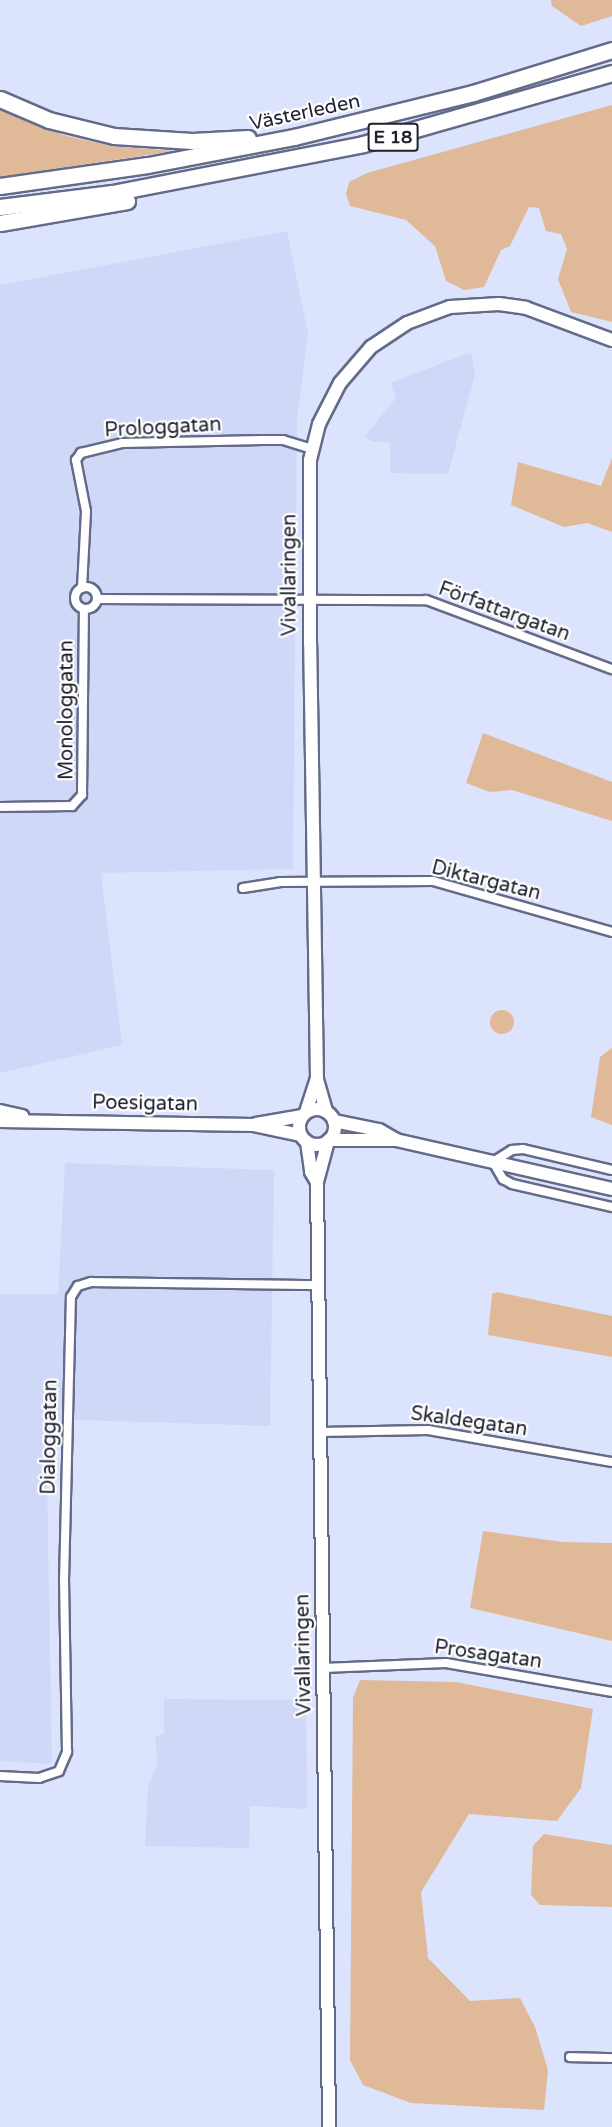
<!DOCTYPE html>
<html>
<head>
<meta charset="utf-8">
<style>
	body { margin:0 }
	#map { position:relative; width:612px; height:2127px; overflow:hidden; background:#dce3fd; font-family:"Varela Round",sans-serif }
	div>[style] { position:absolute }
	.built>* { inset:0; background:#d0d8f8 }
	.green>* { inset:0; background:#e0b998 }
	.round { border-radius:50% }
	.roads { filter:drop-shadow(2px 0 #646b88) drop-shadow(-2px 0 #646b88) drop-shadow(0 2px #646b88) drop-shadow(0 -2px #646b88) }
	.street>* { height:8px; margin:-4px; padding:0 4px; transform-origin:4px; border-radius:4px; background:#fff }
	.street>.ring { margin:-4px; padding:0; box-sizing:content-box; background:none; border:8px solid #fff; border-radius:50% }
	.secondary>* { height:12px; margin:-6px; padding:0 6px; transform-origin:6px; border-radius:6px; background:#fff }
	.secondary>.ring { margin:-6px; padding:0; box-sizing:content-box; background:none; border:12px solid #fff; border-radius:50% }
	.highway>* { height:15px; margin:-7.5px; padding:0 7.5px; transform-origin:7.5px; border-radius:7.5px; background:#fff }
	span { translate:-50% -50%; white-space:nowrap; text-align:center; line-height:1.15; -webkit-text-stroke:4.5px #fff; paint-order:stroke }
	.shield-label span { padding:2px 4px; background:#fff; border:2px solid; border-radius:4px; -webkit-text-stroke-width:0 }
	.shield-label { font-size:18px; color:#1e202c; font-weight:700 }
	.street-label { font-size:20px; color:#1e202c }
</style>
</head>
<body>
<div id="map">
	<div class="built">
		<i style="clip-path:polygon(287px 231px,308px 333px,297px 420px,293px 869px,101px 873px,122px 1045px,0 1073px,0 285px)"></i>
		<i style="clip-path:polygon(471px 352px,475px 374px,448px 474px,390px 473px,390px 442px,372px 442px,365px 436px,396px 398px,390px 383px)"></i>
		<i style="clip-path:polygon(65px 1163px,274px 1170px,270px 1426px,46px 1419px,52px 1764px,0 1761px,0 1294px,58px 1294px)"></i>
		<i style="clip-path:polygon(164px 1699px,296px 1700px,306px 1707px,307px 1809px,250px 1806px,249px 1848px,145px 1846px,148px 1787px,158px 1763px,155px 1737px,164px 1733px)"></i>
	</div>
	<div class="green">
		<i style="clip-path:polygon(551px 0,612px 0,612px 16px,581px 26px,552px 6px)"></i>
		<i style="clip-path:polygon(612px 105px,612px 322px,571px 312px,558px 279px,567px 249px,561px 234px,546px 231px,539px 208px,529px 207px,510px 246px,501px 250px,484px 287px,464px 290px,446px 281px,435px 246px,406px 220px,350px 206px,346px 194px,349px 182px,367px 173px)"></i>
		<i style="clip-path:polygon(0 109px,63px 135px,111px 146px,173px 151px,0 177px)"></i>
		<i style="clip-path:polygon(612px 458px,612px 532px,587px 523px,564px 527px,511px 505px,518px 462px,601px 486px)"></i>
		<i style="clip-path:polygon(483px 733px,612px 782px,612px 821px,512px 790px,490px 792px,466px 783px)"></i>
		<i class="round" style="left:490px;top:1010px;width:24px;height:24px"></i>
		<i style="clip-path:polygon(612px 1048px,612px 1125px,591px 1117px,600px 1057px)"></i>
		<i style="clip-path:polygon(497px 1292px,612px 1316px,612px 1357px,488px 1335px,492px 1294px)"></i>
		<i style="clip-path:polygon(483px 1531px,563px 1542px,612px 1543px,612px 1641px,470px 1608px)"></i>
		<i style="clip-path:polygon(360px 1680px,456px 1682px,593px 1709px,581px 1788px,557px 1821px,469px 1814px,421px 1892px,428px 1958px,470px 2001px,520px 1998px,535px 2027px,548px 2070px,544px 2110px,411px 2103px,363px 2085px,350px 2060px,353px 1698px)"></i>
		<i style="clip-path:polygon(544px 1834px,612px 1845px,612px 1907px,540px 1905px,531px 1895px,533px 1846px)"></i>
	</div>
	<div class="roads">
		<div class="street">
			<i class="ring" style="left:75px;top:587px;width:14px;height:14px"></i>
			<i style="left:82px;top:588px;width:77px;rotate:-87deg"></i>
			<i style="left:86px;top:511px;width:52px;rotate:-101.1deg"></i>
			<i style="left:76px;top:460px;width:9px;rotate:-54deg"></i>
			<i style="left:81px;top:453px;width:42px;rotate:-13.7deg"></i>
			<i style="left:122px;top:443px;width:141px;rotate:-1.2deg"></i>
			<i style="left:263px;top:440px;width:20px"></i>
			<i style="left:283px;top:440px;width:31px;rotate:17deg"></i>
			<i style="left:97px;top:599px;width:329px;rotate:0.2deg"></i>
			<i style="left:426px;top:600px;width:198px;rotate:20.4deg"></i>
			<i style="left:0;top:807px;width:72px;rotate:-0.8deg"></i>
			<i style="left:72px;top:806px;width:15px;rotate:-48deg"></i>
			<i style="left:82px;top:795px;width:186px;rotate:-89.4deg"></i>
			<i style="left:243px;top:888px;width:37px;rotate:-9deg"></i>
			<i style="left:280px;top:882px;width:153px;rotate:-0.4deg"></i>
			<i style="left:433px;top:881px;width:186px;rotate:15.9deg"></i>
			<i style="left:612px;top:1170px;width:91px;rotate:-166.7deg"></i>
			<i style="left:523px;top:1149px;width:11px;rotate:175deg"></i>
			<i style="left:512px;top:1150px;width:22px;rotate:148deg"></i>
			<i style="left:493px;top:1162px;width:20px;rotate:60deg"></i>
			<i style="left:503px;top:1179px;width:10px;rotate:29deg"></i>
			<i style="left:512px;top:1184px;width:103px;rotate:13deg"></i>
			<i style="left:320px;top:1432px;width:108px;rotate:-1.1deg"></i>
			<i style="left:428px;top:1430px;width:187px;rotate:9.9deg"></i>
			<i style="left:323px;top:1668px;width:123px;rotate:-2.3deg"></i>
			<i style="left:446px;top:1663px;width:169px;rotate:9.9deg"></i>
			<i style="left:0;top:1776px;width:39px;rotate:3deg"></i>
			<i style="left:39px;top:1778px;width:21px;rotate:-19deg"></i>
			<i style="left:59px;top:1771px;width:21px;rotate:-67deg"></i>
			<i style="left:67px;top:1752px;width:171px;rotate:-91deg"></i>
			<i style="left:64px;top:1581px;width:284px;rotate:-88.6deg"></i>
			<i style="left:71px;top:1297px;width:13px;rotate:-58deg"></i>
			<i style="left:78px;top:1286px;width:14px;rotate:-17deg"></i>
			<i style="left:91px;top:1282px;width:228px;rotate:0.8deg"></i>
			<i style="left:570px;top:2057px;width:42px;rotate:1.4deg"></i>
		</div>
		<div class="secondary">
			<i class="ring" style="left:299px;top:1109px;width:24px;height:24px"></i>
			<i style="left:0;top:1111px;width:23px;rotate:13deg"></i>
			<i style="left:326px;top:1111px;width:33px;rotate:-106deg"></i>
			<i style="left:317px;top:1079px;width:435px;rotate:-90.9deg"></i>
			<i style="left:310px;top:644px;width:184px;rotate:-90deg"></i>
			<i style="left:310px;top:460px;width:37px;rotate:-76deg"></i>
			<i style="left:319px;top:424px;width:46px;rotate:-62.9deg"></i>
			<i style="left:340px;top:383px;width:48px;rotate:-49.3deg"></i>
			<i style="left:371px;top:347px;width:43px;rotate:-33.7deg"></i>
			<i style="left:407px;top:323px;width:46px;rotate:-20.4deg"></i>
			<i style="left:450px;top:307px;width:49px;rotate:-3.5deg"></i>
			<i style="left:499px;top:304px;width:27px;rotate:8deg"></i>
			<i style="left:526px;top:308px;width:92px;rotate:20.4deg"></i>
			<i style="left:306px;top:1112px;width:35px;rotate:-72deg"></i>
			<i style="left:0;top:1121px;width:253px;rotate:0.9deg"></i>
			<i style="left:253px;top:1125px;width:48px;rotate:12deg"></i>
			<i style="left:334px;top:1121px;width:46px;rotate:11.3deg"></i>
			<i style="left:379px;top:1130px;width:20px;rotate:30deg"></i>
			<i style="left:396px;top:1140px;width:221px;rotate:12.8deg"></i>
			<i style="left:256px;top:1124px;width:47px;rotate:-9.9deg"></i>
			<i style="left:329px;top:1140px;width:67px"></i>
			<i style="left:328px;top:1141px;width:42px;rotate:105deg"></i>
			<i style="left:317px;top:1182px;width:945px;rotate:89.27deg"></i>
			<i style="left:307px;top:1142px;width:30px;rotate:82deg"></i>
			<i style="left:311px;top:1172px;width:12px;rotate:59deg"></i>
		</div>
		<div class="highway">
			<i style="left:0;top:99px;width:53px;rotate:23.2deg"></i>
			<i style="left:49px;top:120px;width:67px;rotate:13.8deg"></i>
			<i style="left:114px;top:136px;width:78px;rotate:3.7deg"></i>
			<i style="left:192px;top:141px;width:56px;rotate:-3.1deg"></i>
			<i style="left:0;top:186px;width:149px;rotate:-8.1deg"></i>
			<i style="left:148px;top:165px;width:149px;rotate:-10.9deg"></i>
			<i style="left:294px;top:137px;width:184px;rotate:-13.8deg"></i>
			<i style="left:473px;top:93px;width:145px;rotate:-17.2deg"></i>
			<i style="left:0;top:207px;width:113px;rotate:-7.1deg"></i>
			<i style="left:112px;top:193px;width:256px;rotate:-11deg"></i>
			<i style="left:363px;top:144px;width:259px;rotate:-15.9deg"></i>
			<i style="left:0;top:223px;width:129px;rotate:-9.8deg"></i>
		</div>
	</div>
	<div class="shield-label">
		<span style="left:393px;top:137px">E 18</span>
	</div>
	<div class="street-label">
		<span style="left:305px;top:113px;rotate:-12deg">Västerleden</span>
		<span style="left:163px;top:428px;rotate:-3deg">Prologgatan</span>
		<span style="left:290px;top:575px;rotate:-90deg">Vivallaringen</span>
		<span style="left:504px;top:612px;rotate:20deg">Författargatan</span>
		<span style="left:67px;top:710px;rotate:-90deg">Monologgatan</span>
		<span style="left:486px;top:881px;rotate:14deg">Diktargatan</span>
		<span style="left:145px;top:1104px;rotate:1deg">Poesigatan</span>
		<span style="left:469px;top:1422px;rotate:8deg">Skaldegatan</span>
		<span style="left:50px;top:1437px;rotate:-89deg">Dialoggatan</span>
		<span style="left:304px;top:1655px;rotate:-91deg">Vivallaringen</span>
		<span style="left:488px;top:1655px;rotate:8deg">Prosagatan</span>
	</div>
</div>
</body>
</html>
